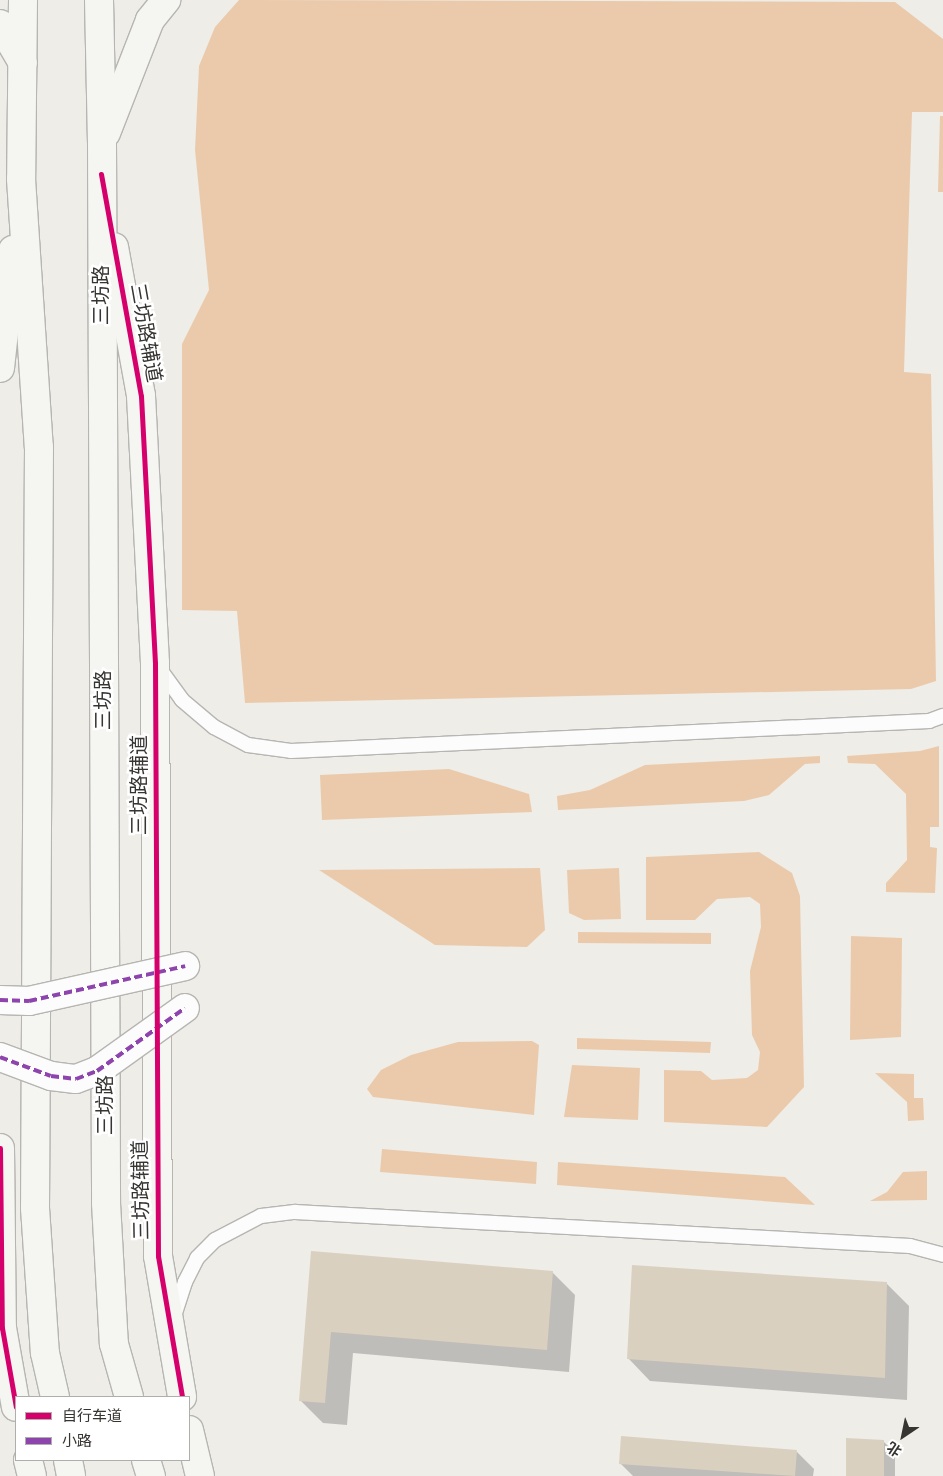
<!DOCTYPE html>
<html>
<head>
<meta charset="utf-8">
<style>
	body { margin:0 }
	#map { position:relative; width:943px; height:1476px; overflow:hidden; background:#eeede8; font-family:Spectral,"Noto Sans SC",serif }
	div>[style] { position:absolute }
	.green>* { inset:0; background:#ebcaab }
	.shadow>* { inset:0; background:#0003 }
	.building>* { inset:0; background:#d9d0c0 }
	.roads { filter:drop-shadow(1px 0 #b6b5b2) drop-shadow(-1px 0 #b6b5b2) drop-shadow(0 1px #b6b5b2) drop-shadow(0 -1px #b6b5b2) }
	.lane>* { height:14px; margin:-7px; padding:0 7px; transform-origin:7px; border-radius:7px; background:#fcfcfc }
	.secondary>* { height:28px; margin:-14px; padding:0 14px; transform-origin:14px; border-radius:14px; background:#f5f6f1 }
	.bridges { filter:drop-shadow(1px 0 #b6b5b2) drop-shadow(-1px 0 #b6b5b2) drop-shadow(0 1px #b6b5b2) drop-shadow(0 -1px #b6b5b2) }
	.street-bridge>* { height:28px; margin:-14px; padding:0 14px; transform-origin:14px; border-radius:14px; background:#fcfcfc }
	.quiet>* { height:4px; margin-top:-2px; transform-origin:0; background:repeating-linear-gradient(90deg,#8e44ad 0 8px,transparent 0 12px) }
	.cycleway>* { height:5px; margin:-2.5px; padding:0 2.5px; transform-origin:2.5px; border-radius:2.5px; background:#d6006c }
	span { translate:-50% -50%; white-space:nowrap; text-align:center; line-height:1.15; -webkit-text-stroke:5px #fff; paint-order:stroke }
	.street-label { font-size:20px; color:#363532 }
	.legend { position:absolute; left:15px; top:1396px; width:175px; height:65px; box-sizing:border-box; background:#fff; border:1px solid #afaead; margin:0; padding:6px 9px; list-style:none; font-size:15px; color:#363532 }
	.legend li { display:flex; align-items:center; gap:10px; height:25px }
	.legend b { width:25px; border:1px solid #afaead }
	.north { position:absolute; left:878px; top:1411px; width:50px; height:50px; -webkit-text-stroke:4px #fff; paint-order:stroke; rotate:214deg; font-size:14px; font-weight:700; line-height:20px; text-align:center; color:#363532 }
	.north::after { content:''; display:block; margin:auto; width:18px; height:22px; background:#363532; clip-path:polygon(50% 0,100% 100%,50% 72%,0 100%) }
</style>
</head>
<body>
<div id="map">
	<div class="green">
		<i style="clip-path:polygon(239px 0,895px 2px,943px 39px,943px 112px,912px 112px,904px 372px,931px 374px,936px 681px,911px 689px,245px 703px,237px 611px,182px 610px,182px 344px,209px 290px,195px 150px,199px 66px,215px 27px)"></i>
		<i style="clip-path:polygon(940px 116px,943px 116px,943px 192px,938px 192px)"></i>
		<i style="clip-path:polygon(939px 746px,939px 827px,930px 827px,930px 847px,937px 848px,935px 893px,886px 892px,886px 883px,907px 860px,906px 794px,875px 764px,848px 763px,847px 756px,920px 751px)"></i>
		<i style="clip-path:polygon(820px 756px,820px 763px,805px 764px,769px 795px,744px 801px,558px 810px,557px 796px,590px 790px,645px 765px)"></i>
		<i style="clip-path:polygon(449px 769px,529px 794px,532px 812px,322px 820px,320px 775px)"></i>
		<i style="clip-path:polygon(759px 852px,792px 873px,800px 896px,804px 1087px,767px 1127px,664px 1122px,664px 1070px,701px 1071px,712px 1080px,747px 1078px,758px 1070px,760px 1052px,752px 1035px,750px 971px,761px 927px,760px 904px,750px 897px,717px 899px,695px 920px,646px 920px,646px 857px)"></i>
		<i style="clip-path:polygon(540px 868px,545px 930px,527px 947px,435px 945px,319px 870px)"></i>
		<i style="clip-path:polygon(619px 868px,621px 919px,584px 920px,569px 913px,567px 870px)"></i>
		<i style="clip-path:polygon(578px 932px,711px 933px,711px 944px,578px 943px)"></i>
		<i style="clip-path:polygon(851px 936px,902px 938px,901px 1037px,850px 1040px)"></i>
		<i style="clip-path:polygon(577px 1038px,711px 1042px,710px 1053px,577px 1049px)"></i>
		<i style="clip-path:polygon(532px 1041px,539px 1045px,534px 1115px,373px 1097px,367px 1089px,381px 1070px,411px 1055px,458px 1042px)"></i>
		<i style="clip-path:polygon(572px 1065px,640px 1068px,638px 1120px,564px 1117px)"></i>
		<i style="clip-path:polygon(875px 1073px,914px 1074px,914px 1098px,923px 1098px,924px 1120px,908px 1121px,907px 1102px)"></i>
		<i style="clip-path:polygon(382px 1149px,537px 1162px,536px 1184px,380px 1172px)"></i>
		<i style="clip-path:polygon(558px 1162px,785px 1177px,815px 1205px,557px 1185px)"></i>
		<i style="clip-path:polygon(927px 1171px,927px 1200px,870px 1201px,887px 1192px,903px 1172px)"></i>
	</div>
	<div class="shadow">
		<i style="clip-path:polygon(312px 1252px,552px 1272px,575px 1295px,569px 1372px,353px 1353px,347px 1425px,323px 1423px,301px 1401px)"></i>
		<i style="clip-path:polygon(886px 1283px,909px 1306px,907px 1400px,650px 1381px,628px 1358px)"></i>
		<i style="clip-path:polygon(883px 1441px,895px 1453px,895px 1476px,847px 1476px)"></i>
		<i style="clip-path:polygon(797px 1452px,814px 1469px,813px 1476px,633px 1476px,620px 1463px)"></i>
	</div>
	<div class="building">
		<i style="clip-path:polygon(311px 1251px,553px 1271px,547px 1350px,331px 1332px,325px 1403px,299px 1401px)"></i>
		<i style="clip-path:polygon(632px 1265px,887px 1282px,885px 1378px,627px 1359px)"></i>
		<i style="clip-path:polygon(621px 1436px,797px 1450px,795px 1476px,619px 1464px)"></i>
		<i style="clip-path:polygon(846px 1438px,884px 1440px,884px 1476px,846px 1476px)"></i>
	</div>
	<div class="roads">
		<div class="lane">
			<i style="left:159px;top:668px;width:39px;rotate:54deg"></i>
			<i style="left:182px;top:700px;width:42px;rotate:40.2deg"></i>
			<i style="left:214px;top:727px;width:38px;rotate:28deg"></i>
			<i style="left:248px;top:745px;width:43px;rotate:7.9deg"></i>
			<i style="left:291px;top:751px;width:639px;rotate:-2.69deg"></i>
			<i style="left:929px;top:721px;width:15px;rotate:-20deg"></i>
			<i style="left:174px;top:1316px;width:36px;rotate:-72deg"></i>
			<i style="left:185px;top:1282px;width:27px;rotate:-63deg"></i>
			<i style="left:197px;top:1258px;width:25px;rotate:-45deg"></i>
			<i style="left:215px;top:1240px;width:52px;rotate:-27.6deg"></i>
			<i style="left:261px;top:1216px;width:34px;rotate:-7deg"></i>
			<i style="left:295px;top:1212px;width:616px;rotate:3.16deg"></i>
			<i style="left:910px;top:1246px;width:34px;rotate:15deg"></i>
		</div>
		<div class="secondary">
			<i style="left:23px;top:0;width:179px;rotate:90.6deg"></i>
			<i style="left:21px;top:179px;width:269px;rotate:86.2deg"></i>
			<i style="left:39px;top:447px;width:761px;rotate:90.3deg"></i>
			<i style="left:35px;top:1208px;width:145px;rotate:86.1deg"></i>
			<i style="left:45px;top:1353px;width:45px;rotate:77.2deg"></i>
			<i style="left:99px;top:0;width:143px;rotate:88.8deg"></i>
			<i style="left:102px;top:143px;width:1060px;rotate:89.78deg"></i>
			<i style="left:106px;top:1203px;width:141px;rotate:86.8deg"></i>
			<i style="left:114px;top:1344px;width:55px;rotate:74.2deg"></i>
			<i style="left:0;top:24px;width:45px;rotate:59.5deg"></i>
			<i style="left:106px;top:133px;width:121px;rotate:-68.7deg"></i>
			<i style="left:150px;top:20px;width:26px;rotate:-51deg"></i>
			<i style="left:114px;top:247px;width:151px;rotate:79.7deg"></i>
			<i style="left:141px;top:396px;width:267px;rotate:87deg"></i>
			<i style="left:155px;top:663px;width:593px;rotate:89.71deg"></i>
			<i style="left:158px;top:1256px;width:143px;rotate:80.3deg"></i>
			<i style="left:0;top:368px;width:119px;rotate:-83.7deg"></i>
			<i style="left:0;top:1148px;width:180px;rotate:89.4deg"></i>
			<i style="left:2px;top:1328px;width:80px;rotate:80deg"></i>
			<i style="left:189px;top:1430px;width:47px;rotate:76.6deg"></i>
			<i style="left:28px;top:1460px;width:16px;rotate:76deg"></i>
			<i style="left:68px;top:1460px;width:16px;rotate:79deg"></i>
			<i style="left:146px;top:1460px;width:17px;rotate:73deg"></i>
		</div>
	</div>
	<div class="bridges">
		<div class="street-bridge">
			<i style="left:0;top:1000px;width:29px;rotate:2deg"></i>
			<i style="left:29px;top:1001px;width:160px;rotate:-12.6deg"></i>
			<i style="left:0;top:1057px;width:54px;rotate:20.4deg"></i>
			<i style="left:51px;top:1076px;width:25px;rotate:7deg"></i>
			<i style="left:76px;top:1079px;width:22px;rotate:-21deg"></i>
			<i style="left:97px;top:1071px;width:108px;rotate:-35.6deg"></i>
		</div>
	</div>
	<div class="quiet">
		<i style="left:0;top:1000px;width:29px;rotate:2deg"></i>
		<i style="left:29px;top:1001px;width:160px;rotate:-12.6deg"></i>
		<i style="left:0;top:1057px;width:54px;rotate:20.4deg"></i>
		<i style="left:51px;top:1076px;width:25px;rotate:7deg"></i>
		<i style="left:76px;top:1079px;width:22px;rotate:-21deg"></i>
		<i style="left:97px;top:1071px;width:108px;rotate:-35.6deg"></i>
	</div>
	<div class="cycleway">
		<i style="left:101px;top:174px;width:226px;rotate:79.8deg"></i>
		<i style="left:141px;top:396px;width:267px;rotate:87deg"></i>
		<i style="left:155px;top:663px;width:593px;rotate:89.71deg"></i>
		<i style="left:158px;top:1256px;width:143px;rotate:80.3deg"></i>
		<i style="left:0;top:1148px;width:180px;rotate:89.4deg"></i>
		<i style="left:2px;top:1328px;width:80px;rotate:80deg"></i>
	</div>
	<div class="street-label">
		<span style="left:102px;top:295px;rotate:-90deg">三坊路</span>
		<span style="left:145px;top:333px;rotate:80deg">三坊路辅道</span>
		<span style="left:104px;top:700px;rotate:-90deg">三坊路</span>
		<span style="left:140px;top:785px;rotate:-90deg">三坊路辅道</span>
		<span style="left:106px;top:1105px;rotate:-90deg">三坊路</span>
		<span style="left:142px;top:1190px;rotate:-91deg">三坊路辅道</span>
	</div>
	<ul class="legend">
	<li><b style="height:6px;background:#d6006c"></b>自行车道</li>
	<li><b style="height:6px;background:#8e44ad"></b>小路</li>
	</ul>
	<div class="north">北</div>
</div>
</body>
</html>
